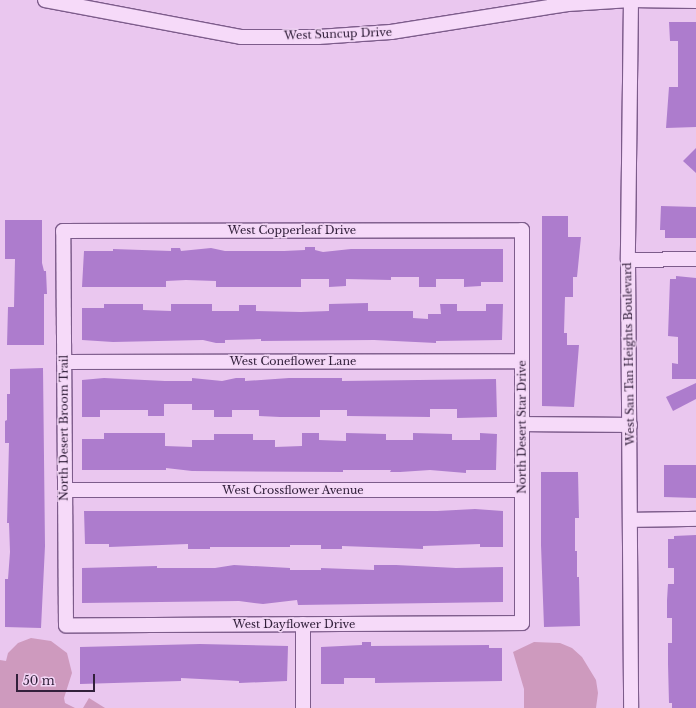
<!DOCTYPE html>
<html>
<head>
<meta charset="utf-8">
<style>
	body { margin:0 }
	#map { position:relative; width:696px; height:708px; overflow:hidden; background:#eac7ef; font-family:"Libre Baskerville",serif }
	div>[style] { position:absolute }
	.green>* { inset:0; background:#ce9abe }
	.building>* { inset:0; background:#ad7ccd }
	.roads { filter:drop-shadow(1px 0 #7d5c8b) drop-shadow(-1px 0 #7d5c8b) drop-shadow(0 1px #7d5c8b) drop-shadow(0 -1px #7d5c8b) }
	.minor>* { height:14px; margin:-7px; padding:0 7px; transform-origin:7px; border-radius:7px; background:#f6daf9 }
	span { translate:-50% -50%; white-space:nowrap; text-align:center; line-height:1.15; -webkit-text-stroke:3px #f3d6f6; paint-order:stroke }
	.street-label { font-size:11px; color:#32203b }
	.scale { position:absolute; left:16px; top:674px; width:79px; height:18px; box-sizing:border-box; border:2px solid #32203b; border-top:0; padding-left:5px; font-size:12px; line-height:14px; white-space:nowrap; color:#32203b; -webkit-text-stroke:3px #f3d6f6; paint-order:stroke }
</style>
</head>
<body>
<div id="map">
	<div class="green">
		<i style="clip-path:polygon(31px 638px,51px 641px,67px 653px,72px 673px,64px 698px,65px 703px,75px 708px,0 708px,0 660px,6px 661px,8px 653px,18px 643px)"></i>
		<i style="clip-path:polygon(534px 642px,560px 643px,572px 648px,582px 657px,596px 680px,598px 693px,596px 708px,524px 708px,524px 689px,513px 652px)"></i>
		<i style="clip-path:polygon(89px 698px,105px 708px,83px 708px)"></i>
	</div>
	<div class="building">
		<i style="clip-path:polygon(669px 22px,696px 22px,696px 127px,666px 128px,669px 87px,678px 87px,678px 41px,670px 41px)"></i>
		<i style="clip-path:polygon(696px 148px,696px 173px,683px 161px)"></i>
		<i style="clip-path:polygon(661px 206px,696px 207px,696px 238px,665px 238px,665px 230px,660px 230px)"></i>
		<i style="clip-path:polygon(542px 216px,568px 216px,568px 237px,581px 237px,577px 277px,573px 277px,573px 297px,565px 297px,564px 333px,567px 333px,567px 345px,579px 345px,574px 407px,542px 406px)"></i>
		<i style="clip-path:polygon(5px 220px,42px 220px,42px 263px,44px 271px,46px 271px,47px 294px,44px 294px,44px 345px,7px 345px,8px 307px,14px 307px,15px 259px,5px 259px)"></i>
		<i style="clip-path:polygon(305px 247px,315px 247px,315px 250px,323px 252px,351px 249px,503px 249px,503px 282px,481px 282px,481px 286px,464px 287px,464px 279px,436px 279px,436px 287px,419px 287px,419px 277px,391px 277px,391px 280px,346px 279px,346px 286px,329px 287px,329px 279px,301px 279px,301px 287px,216px 287px,216px 281px,186px 280px,166px 281px,166px 287px,82px 287px,84px 251px,113px 251px,113px 249px,171px 251px,171px 248px,180px 248px,181px 251px,211px 248px,225px 251px,284px 251px,305px 250px)"></i>
		<i style="clip-path:polygon(676px 276px,696px 278px,696px 379px,672px 379px,672px 363px,678px 364px,678px 337px,668px 336px,670px 279px,676px 279px)"></i>
		<i style="clip-path:polygon(368px 303px,368px 311px,413px 311px,413px 318px,428px 319px,428px 314px,441px 314px,440px 304px,457px 304px,457px 311px,486px 311px,486px 304px,503px 304px,502px 340px,436px 341px,436px 343px,374px 340px,261px 341px,261px 339px,225px 340px,225px 343px,216px 343px,203px 340px,113px 342px,82px 340px,82px 308px,104px 308px,104px 304px,143px 304px,143px 310px,171px 311px,171px 304px,212px 304px,212px 311px,239px 311px,239px 305px,256px 305px,256px 311px,301px 312px,329px 311px,329px 304px)"></i>
		<i style="clip-path:polygon(43px 368px,45px 546px,41px 628px,5px 627px,5px 579px,8px 579px,10px 552px,9px 523px,7px 523px,9px 443px,5px 443px,5px 421px,7px 420px,7px 394px,10px 394px,10px 369px)"></i>
		<i style="clip-path:polygon(104px 378px,165px 381px,192px 381px,192px 378px,222px 381px,236px 378px,245px 378px,245px 381px,289px 378px,342px 378px,342px 381px,496px 379px,497px 417px,457px 418px,457px 409px,430px 409px,430px 417px,347px 416px,347px 410px,320px 410px,320px 417px,280px 417px,259px 416px,259px 410px,232px 410px,232px 417px,214px 417px,214px 410px,192px 410px,192px 404px,164px 404px,164px 416px,148px 416px,148px 410px,100px 410px,100px 417px,82px 417px,82px 380px)"></i>
		<i style="clip-path:polygon(696px 383px,696px 399px,673px 411px,666px 397px)"></i>
		<i style="clip-path:polygon(104px 433px,165px 433px,165px 446px,192px 447px,192px 440px,214px 440px,214px 434px,253px 434px,253px 440px,275px 440px,275px 447px,302px 446px,302px 433px,319px 433px,319px 440px,346px 441px,346px 433px,386px 434px,386px 440px,413px 440px,413px 433px,452px 434px,452px 440px,480px 440px,480px 433px,497px 434px,496px 470px,466px 470px,466px 473px,430px 470px,400px 472px,390px 472px,391px 470px,343px 470px,343px 472px,192px 471px,166px 468px,166px 470px,82px 470px,82px 439px,104px 439px)"></i>
		<i style="clip-path:polygon(664px 465px,696px 465px,696px 498px,664px 497px)"></i>
		<i style="clip-path:polygon(541px 472px,578px 472px,579px 518px,575px 518px,575px 551px,577px 551px,577px 577px,579px 577px,580px 626px,544px 627px,541px 545px)"></i>
		<i style="clip-path:polygon(475px 509px,503px 511px,503px 547px,480px 547px,480px 544px,423px 546px,423px 549px,342px 546px,342px 549px,321px 549px,321px 545px,290px 545px,290px 547px,210px 547px,210px 549px,188px 549px,188px 544px,109px 547px,109px 544px,85px 544px,84px 511px,437px 511px)"></i>
		<i style="clip-path:polygon(696px 535px,696px 708px,672px 708px,672px 703px,669px 703px,668px 664px,668px 643px,672px 643px,672px 618px,667px 618px,667px 600px,668px 584px,674px 584px,674px 568px,668px 568px,668px 539px,674px 539px,674px 536px)"></i>
		<i style="clip-path:polygon(234px 565px,290px 568px,290px 570px,321px 570px,321px 568px,374px 570px,374px 565px,396px 565px,456px 568px,503px 567px,503px 602px,298px 605px,297px 600px,263px 604px,239px 601px,82px 603px,82px 568px,157px 566px,157px 568px,215px 568px)"></i>
		<i style="clip-path:polygon(362px 642px,371px 642px,371px 646px,489px 645px,489px 648px,502px 648px,502px 681px,375px 683px,375px 678px,344px 678px,344px 684px,321px 684px,321px 647px,362px 645px)"></i>
		<i style="clip-path:polygon(200px 644px,288px 646px,287px 681px,239px 683px,239px 681px,181px 678px,181px 681px,80px 684px,80px 647px)"></i>
	</div>
	<div class="roads">
		<div class="minor">
			<i style="left:45px;top:0;width:199px;rotate:10.7deg"></i>
			<i style="left:241px;top:37px;width:77px"></i>
			<i style="left:318px;top:37px;width:73px;rotate:-3.9deg"></i>
			<i style="left:391px;top:32px;width:179px;rotate:-9deg"></i>
			<i style="left:568px;top:4px;width:63px;rotate:-3.6deg"></i>
			<i style="left:631px;top:0;width:65px;rotate:0.9deg"></i>
			<i style="left:631px;top:0;width:260px;rotate:90.7deg"></i>
			<i style="left:628px;top:260px;width:448px;rotate:89.6deg"></i>
			<i style="left:522px;top:230px;width:393px;rotate:90deg"></i>
			<i style="left:522px;top:623px;width:456px;rotate:179.7deg"></i>
			<i style="left:66px;top:625px;width:394px;rotate:-90.4deg"></i>
			<i style="left:63px;top:231px;width:459px;rotate:-0.1deg"></i>
			<i style="left:628px;top:260px;width:68px;rotate:-0.8deg"></i>
			<i style="left:64px;top:362px;width:458px;rotate:-0.1deg"></i>
			<i style="left:522px;top:424px;width:108px;rotate:0.5deg"></i>
			<i style="left:65px;top:490px;width:457px"></i>
			<i style="left:631px;top:520px;width:65px;rotate:-0.9deg"></i>
			<i style="left:303px;top:624px;width:84px;rotate:90deg"></i>
		</div>
	</div>
	<div class="street-label">
		<span style="left:338px;top:34px;rotate:-2deg">West Suncup Drive</span>
		<span style="left:292px;top:230px">West Copperleaf Drive</span>
		<span style="left:629px;top:354px;rotate:-91deg">West San Tan Heights Boulevard</span>
		<span style="left:293px;top:361px">West Coneflower Lane</span>
		<span style="left:522px;top:427px;rotate:-90deg">North Desert Star Drive</span>
		<span style="left:64px;top:428px;rotate:-90deg">North Desert Broom Trail</span>
		<span style="left:293px;top:490px">West Crossflower Avenue</span>
		<span style="left:294px;top:624px">West Dayflower Drive</span>
	</div>
	<div class="scale">50 m</div>
</div>
</body>
</html>
